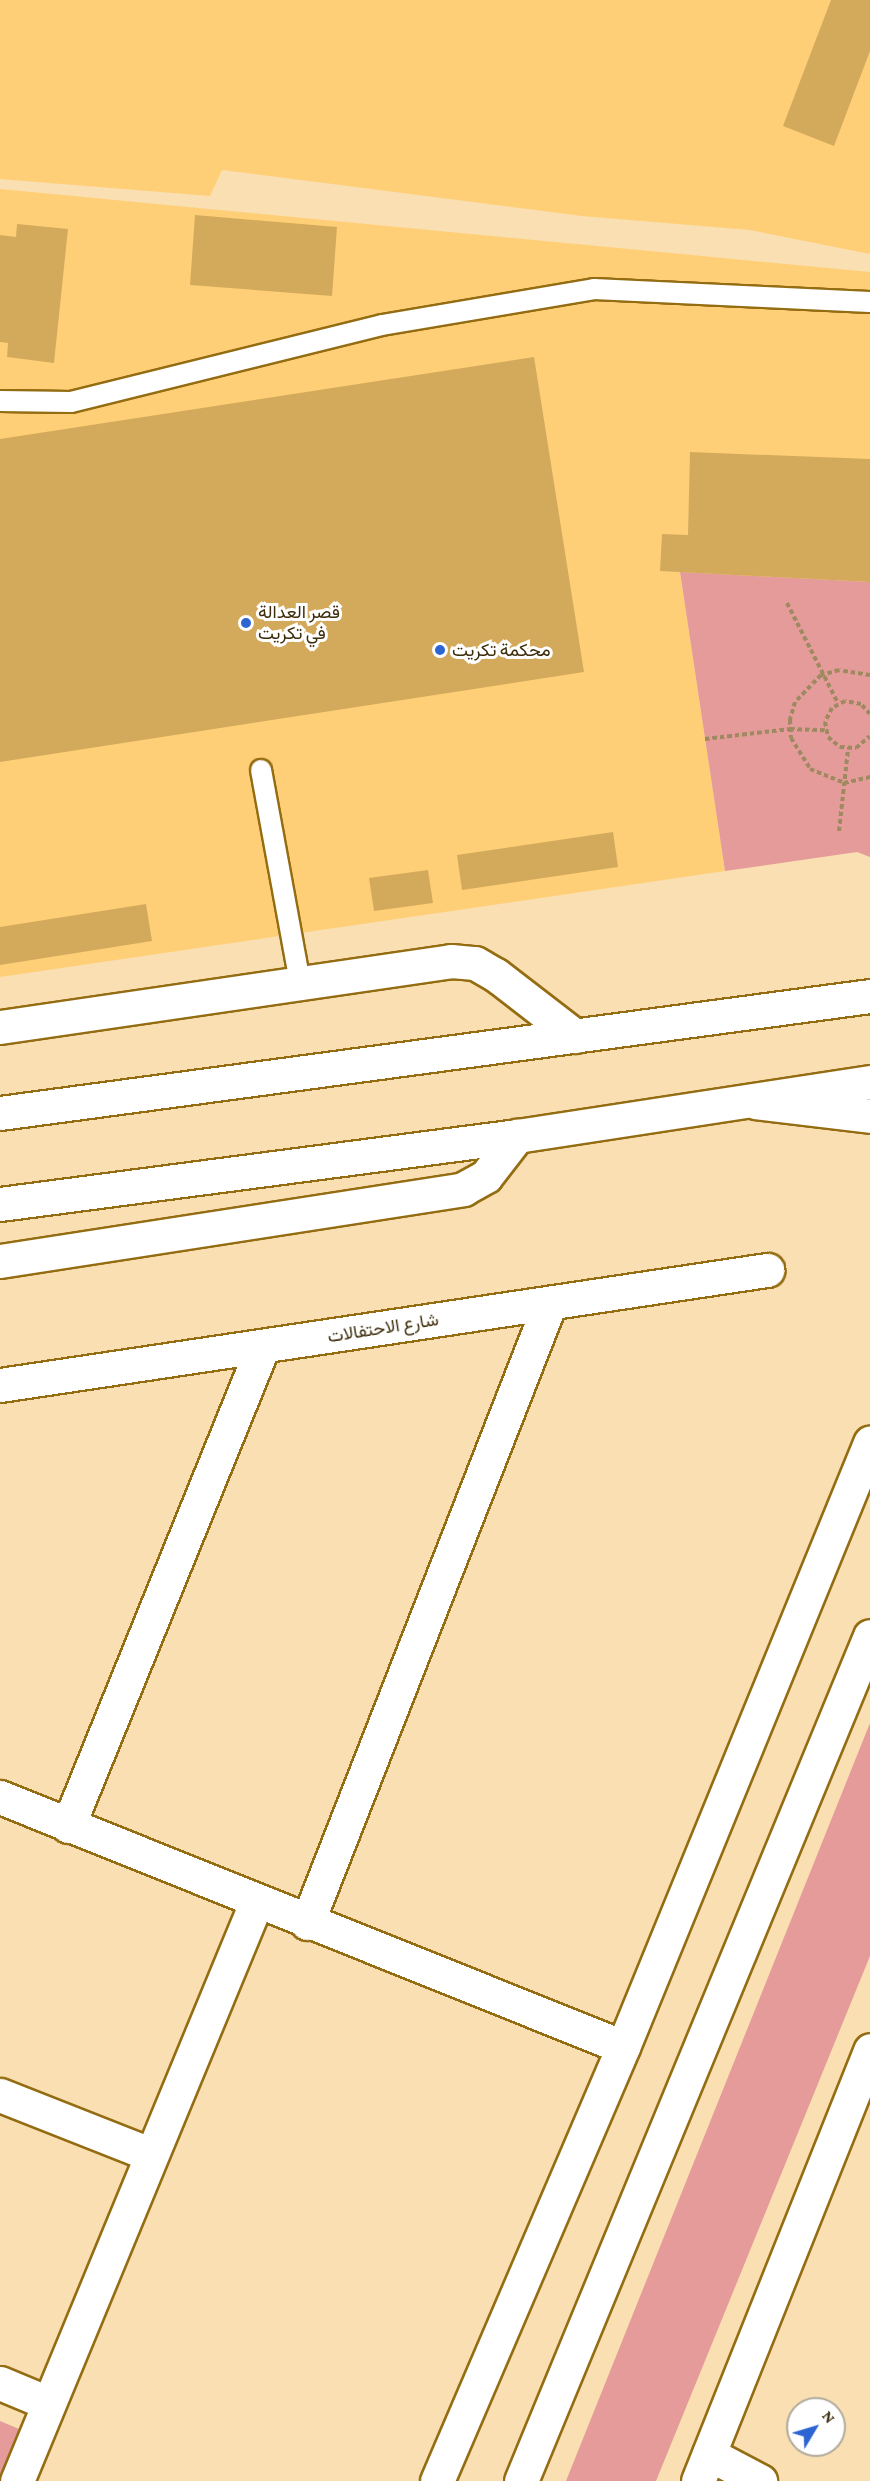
<!DOCTYPE html>
<html>
<head>
<meta charset="utf-8">
<style>
	body { margin:0 }
	#map { position:relative; width:870px; height:2481px; overflow:hidden; background:#f9dfb1; font-family:"Crimson Pro",Vazirmatn,serif }
	div>[style] { position:absolute }
	.built>* { inset:0; background:#ffcf77 }
	.green>* { inset:0; background:#e59b99 }
	.building>* { inset:0; background:#d3aa5c }
	.path>* { height:4px; margin-top:-2px; transform-origin:0; background:repeating-linear-gradient(90deg,#9e8960 0 4.5px,transparent 0 7.5px) }
	.roads { filter:drop-shadow(2px 0 #946c12) drop-shadow(-2px 0 #946c12) drop-shadow(0 2px #946c12) drop-shadow(0 -2px #946c12) }
	.lane>* { height:20px; margin:-10px; padding:0 10px; transform-origin:10px; border-radius:10px; background:#fff }
	.street>* { height:33px; margin:-16.5px; padding:0 16.5px; transform-origin:16.5px; border-radius:16.5px; background:#fff }
	.secondary>* { height:33px; margin:-16.5px; padding:0 16.5px; transform-origin:16.5px; border-radius:16.5px; background:#fff }
	.primary>* { height:33px; margin:-16.5px; padding:0 16.5px; transform-origin:16.5px; border-radius:16.5px; background:#fff }
	.dots>* { width:16px; height:16px; translate:-50% -50%; box-sizing:border-box; border:3px solid #fff; border-radius:50% }
	span { translate:-50% -50%; white-space:nowrap; text-align:center; line-height:1.15; -webkit-text-stroke:6px #fff; paint-order:stroke }
	.poi-label { font-size:18px; color:#3d2c09 }
	.left { translate:0 -50%; text-align:left }
	.street-label { font-size:18px; color:#3d2c09 }
	.north { position:absolute; left:786px; top:2397px; width:60px; height:60px; box-sizing:border-box; background:#fff; border:2px solid #b1ab9d; border-radius:50%; rotate:52deg; font-size:16px; font-weight:700; line-height:24px; text-align:center; color:#3d2c09 }
	.north::after { content:''; display:block; margin:auto; width:21px; height:27px; background:#2c65d2; clip-path:polygon(50% 0,100% 100%,50% 72%,0 100%) }
</style>
</head>
<body>
<div id="map">
	<div class="built">
		<i style="clip-path:polygon(0 0,870px 0,870px 254px,750px 230px,582px 216px,222px 170px,210px 196px,0 179px)"></i>
		<i style="clip-path:polygon(0 189px,870px 272px,870px 582px,680px 573px,725px 871px,0 977px)"></i>
	</div>
	<div class="green">
		<i style="clip-path:polygon(680px 572px,870px 582px,870px 857px,857px 852px,725px 871px)"></i>
		<i style="clip-path:polygon(870px 1723px,870px 1956px,656px 2481px,566px 2481px)"></i>
		<i style="clip-path:polygon(0 2421px,19px 2429px,0 2475px)"></i>
	</div>
	<div class="building">
		<i style="clip-path:polygon(831px 0,870px 0,870px 51px,834px 146px,783px 126px)"></i>
		<i style="clip-path:polygon(195px 215px,337px 227px,332px 296px,190px 285px)"></i>
		<i style="clip-path:polygon(17px 224px,68px 229px,54px 363px,7px 357px,8px 343px,0 342px,0 235px,16px 237px)"></i>
		<i style="clip-path:polygon(534px 357px,584px 672px,0 762px,0 439px)"></i>
		<i style="clip-path:polygon(690px 452px,870px 459px,870px 582px,660px 571px,662px 534px,688px 535px)"></i>
		<i style="clip-path:polygon(613px 832px,618px 867px,462px 890px,457px 855px)"></i>
		<i style="clip-path:polygon(428px 870px,433px 903px,374px 911px,369px 878px)"></i>
		<i style="clip-path:polygon(146px 904px,152px 941px,0 965px,0 927px)"></i>
	</div>
	<div class="path">
		<i style="left:787px;top:603px;width:112px;rotate:63deg"></i>
		<i style="left:870px;top:675px;width:31px;rotate:-171deg"></i>
		<i style="left:839px;top:670px;width:19px;rotate:164deg"></i>
		<i style="left:821px;top:675px;width:37px;rotate:134deg"></i>
		<i style="left:795px;top:702px;width:19px;rotate:106deg"></i>
		<i style="left:790px;top:720px;width:18px;rotate:87deg"></i>
		<i style="left:791px;top:738px;width:36px;rotate:58deg"></i>
		<i style="left:810px;top:769px;width:37px;rotate:22deg"></i>
		<i style="left:844px;top:783px;width:27px;rotate:-13deg"></i>
		<i style="left:870px;top:714px;width:13px;rotate:-132deg"></i>
		<i style="left:861px;top:704px;width:16px;rotate:-169deg"></i>
		<i style="left:845px;top:701px;width:15px;rotate:152deg"></i>
		<i style="left:832px;top:708px;width:16px;rotate:117deg"></i>
		<i style="left:825px;top:722px;width:15px;rotate:79deg"></i>
		<i style="left:828px;top:737px;width:16px;rotate:40deg"></i>
		<i style="left:840px;top:747px;width:16px;rotate:4deg"></i>
		<i style="left:856px;top:748px;width:18px;rotate:-41deg"></i>
		<i style="left:705px;top:739px;width:86px;rotate:-6.7deg"></i>
		<i style="left:790px;top:729px;width:35px;rotate:2deg"></i>
		<i style="left:839px;top:831px;width:82px;rotate:-83.7deg"></i>
	</div>
	<div class="roads">
		<div class="lane">
			<i style="left:0;top:401px;width:71px;rotate:0.8deg"></i>
			<i style="left:71px;top:402px;width:320px;rotate:-13.9deg"></i>
			<i style="left:382px;top:325px;width:215px;rotate:-9.6deg"></i>
			<i style="left:594px;top:289px;width:276px;rotate:2.7deg"></i>
			<i style="left:261px;top:770px;width:216px;rotate:79.6deg"></i>
		</div>
		<div class="street">
			<i style="left:0;top:1027px;width:456px;rotate:-8.3deg"></i>
			<i style="left:451px;top:961px;width:24px;rotate:5deg"></i>
			<i style="left:475px;top:963px;width:24px;rotate:30deg"></i>
			<i style="left:496px;top:975px;width:100px;rotate:37.7deg"></i>
			<i style="left:0;top:1261px;width:469px;rotate:-8.8deg"></i>
			<i style="left:463px;top:1189px;width:26px;rotate:-29deg"></i>
			<i style="left:486px;top:1176px;width:51px;rotate:-52.2deg"></i>
			<i style="left:0;top:1385px;width:776px;rotate:-8.53deg"></i>
			<i style="left:0;top:1797px;width:671px;rotate:21.86deg"></i>
			<i style="left:68px;top:1826px;width:518px;rotate:-67.89deg"></i>
			<i style="left:307px;top:1923px;width:666px;rotate:-68.6deg"></i>
			<i style="left:0;top:2095px;width:161px;rotate:21.5deg"></i>
			<i style="left:0;top:2383px;width:52px;rotate:22.6deg"></i>
			<i style="left:709px;top:2454px;width:58px;rotate:27.9deg"></i>
			<i style="left:17px;top:2481px;width:625px;rotate:-67.54deg"></i>
			<i style="left:698px;top:2481px;width:464px;rotate:-68.2deg"></i>
		</div>
		<div class="secondary">
			<i style="left:0;top:1113px;width:878px;rotate:-7.66deg"></i>
			<i style="left:0;top:1204px;width:521px;rotate:-7.49deg"></i>
			<i style="left:517px;top:1136px;width:357px;rotate:-8.7deg"></i>
		</div>
		<div class="primary">
			<i style="left:755px;top:1102px;width:116px;rotate:6.9deg"></i>
			<i style="left:437px;top:2481px;width:472px;rotate:-66.8deg"></i>
			<i style="left:623px;top:2047px;width:653px;rotate:-67.76deg"></i>
			<i style="left:521px;top:2481px;width:914px;rotate:-67.56deg"></i>
		</div>
	</div>
	<div class="dots">
		<i style="left:246px;top:623px;background:#2c65d2"></i>
		<i style="left:440px;top:650px;background:#2c65d2"></i>
	</div>
	<div class="poi-label">
		<span class="left" style="left:258px;top:623px">قصر العدالة<br>في تكريت</span>
		<span class="left" style="left:452px;top:650px">محكمة تكريت</span>
	</div>
	<div class="street-label">
		<span style="left:383px;top:1328px;rotate:-9deg">شارع الاحتفالات</span>
	</div>
	<div class="north">N</div>
</div>
</body>
</html>
